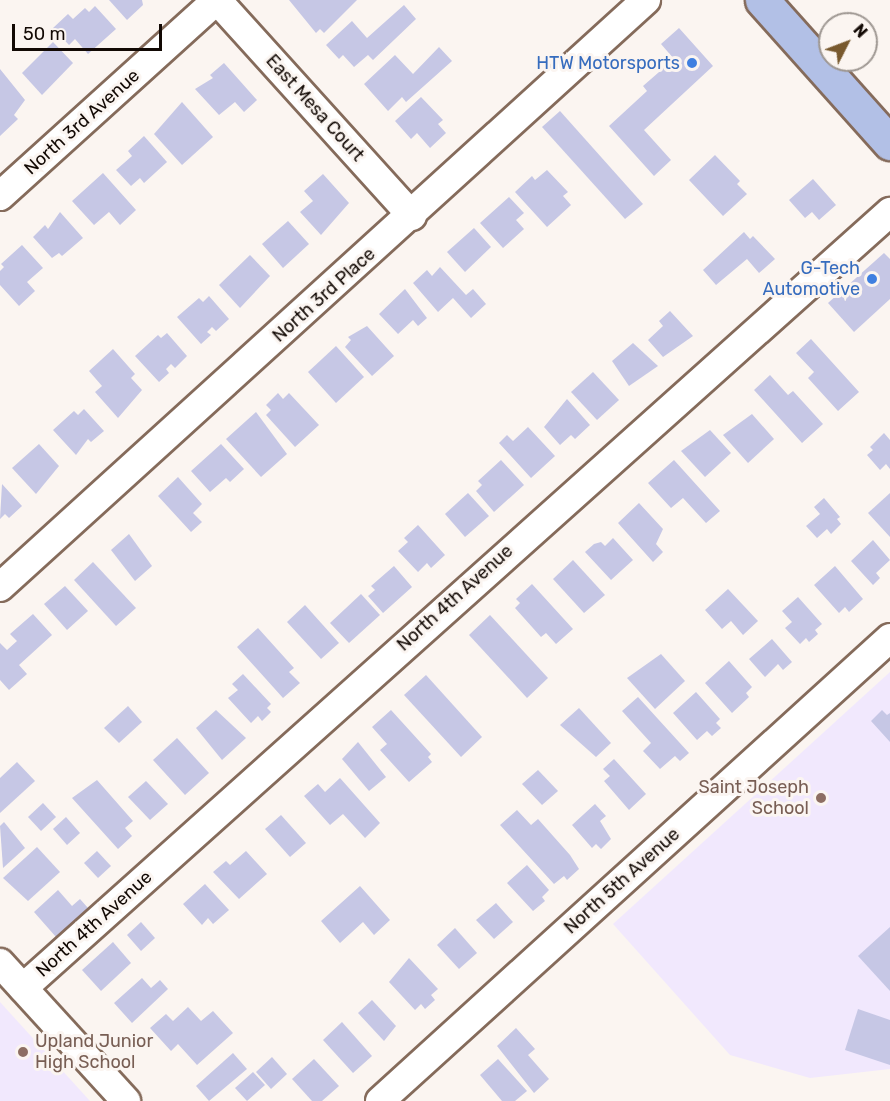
<!DOCTYPE html>
<html>
<head>
<meta charset="utf-8">
<style>
	body { margin:0 }
	#map { position:relative; width:890px; height:1101px; overflow:hidden; background:#fbf5f1; font-family:Rubik,sans-serif }
	div>[style] { position:absolute }
	.education>* { inset:0; background:#f1e8fd }
	.building>* { inset:0; background:#c6c7e5 }
	.roads { filter:drop-shadow(2px 0 #856b5b) drop-shadow(-2px 0 #856b5b) drop-shadow(0 2px #856b5b) drop-shadow(0 -2px #856b5b) }
	.minor>* { height:28px; margin:-14px; padding:0 14px; transform-origin:14px; border-radius:14px; background:#fff }
	.major>* { height:33px; margin:-16.5px; padding:0 16.5px; transform-origin:16.5px; border-radius:16.5px; background:#b2c0e6 }
	.dots>* { width:16px; height:16px; translate:-50% -50%; box-sizing:border-box; border:3px solid #fbf5f1; border-radius:50% }
	span { translate:-50% -50%; white-space:nowrap; text-align:center; line-height:1.15; -webkit-text-stroke:6px #fbf5f1; paint-order:stroke }
	.shop-label { font-size:18px; color:#366cbe }
	.right { translate:-100% -50%; text-align:right }
	.street-label { font-size:18px; color:#120904 }
	.education-label { font-size:18px; color:#785e54 }
	.left { translate:0 -50%; text-align:left }
	.north { position:absolute; left:818px; top:12px; width:60px; height:60px; box-sizing:border-box; background:#fbf5f1; border:2px solid #9e9792; border-radius:50%; rotate:48deg; font-size:16px; font-weight:700; line-height:24px; text-align:center; color:#120904 }
	.north::after { content:''; display:block; margin:auto; width:21px; height:27px; background:#78592e; clip-path:polygon(50% 0,100% 100%,50% 72%,0 100%) }
	.scale { position:absolute; left:12px; top:24px; width:150px; height:27px; box-sizing:border-box; border:3px solid #120904; border-top:0; padding-left:8px; font-size:18px; line-height:21px; white-space:nowrap; color:#120904; -webkit-text-stroke:4px #fbf5f1; paint-order:stroke }
</style>
</head>
<body>
<div id="map">
	<div class="education">
		<i style="clip-path:polygon(890px 672px,890px 1069px,810px 1078px,730px 1055px,613px 924px)"></i>
		<i style="clip-path:polygon(0 1002px,90px 1101px,0 1101px)"></i>
	</div>
	<div class="building">
		<i style="clip-path:polygon(109px 0,142px 0,143px 5px,127px 20px)"></i>
		<i style="clip-path:polygon(289px 0,357px 0,324px 33px,320px 29px,316px 33px)"></i>
		<i style="clip-path:polygon(404px 5px,416px 19px,373px 60px,368px 55px,354px 67px,343px 55px,339px 59px,326px 45px,352px 21px,367px 38px)"></i>
		<i style="clip-path:polygon(95px 6px,116px 29px,88px 54px,75px 39px,69px 45px,53px 28px,68px 14px,73px 19px,85px 8px,89px 12px)"></i>
		<i style="clip-path:polygon(679px 28px,713px 66px,644px 130px,671px 160px,654px 176px,609px 126px,647px 91px,643px 86px,674px 59px,661px 44px)"></i>
		<i style="clip-path:polygon(53px 42px,73px 63px,42px 95px,22px 73px)"></i>
		<i style="clip-path:polygon(439px 47px,452px 61px,406px 102px,402px 97px,388px 111px,364px 84px,395px 55px,413px 74px)"></i>
		<i style="clip-path:polygon(224px 63px,257px 100px,244px 112px,235px 102px,219px 115px,195px 89px,213px 78px,210px 75px)"></i>
		<i style="clip-path:polygon(0 69px,25px 100px,14px 115px,18px 119px,0 136px)"></i>
		<i style="clip-path:polygon(421px 97px,443px 120px,438px 124px,446px 133px,430px 148px,417px 133px,411px 139px,395px 121px)"></i>
		<i style="clip-path:polygon(182px 102px,213px 137px,182px 165px,154px 134px)"></i>
		<i style="clip-path:polygon(560px 111px,643px 204px,625px 219px,542px 127px)"></i>
		<i style="clip-path:polygon(144px 136px,167px 162px,144px 183px,140px 178px,131px 186px,116px 170px,132px 156px,128px 151px)"></i>
		<i style="clip-path:polygon(715px 155px,740px 181px,737px 184px,747px 194px,723px 216px,689px 180px)"></i>
		<i style="clip-path:polygon(547px 170px,568px 192px,563px 196px,571px 205px,547px 227px,515px 192px,532px 176px,535px 180px)"></i>
		<i style="clip-path:polygon(103px 173px,136px 210px,120px 225px,109px 212px,94px 225px,72px 201px)"></i>
		<i style="clip-path:polygon(323px 174px,349px 203px,321px 235px,300px 212px,313px 201px,304px 191px)"></i>
		<i style="clip-path:polygon(813px 179px,836px 205px,819px 220px,812px 212px,805px 218px,789px 200px)"></i>
		<i style="clip-path:polygon(509px 197px,524px 213px,516px 220px,524px 229px,503px 248px,480px 223px)"></i>
		<i style="clip-path:polygon(60px 212px,83px 238px,62px 256px,59px 253px,52px 258px,33px 237px,45px 225px,48px 229px)"></i>
		<i style="clip-path:polygon(288px 221px,309px 244px,283px 268px,262px 244px)"></i>
		<i style="clip-path:polygon(474px 228px,491px 247px,465px 272px,447px 252px)"></i>
		<i style="clip-path:polygon(744px 232px,750px 239px,753px 236px,775px 259px,759px 273px,747px 259px,716px 285px,703px 270px)"></i>
		<i style="clip-path:polygon(22px 245px,43px 268px,27px 282px,35px 291px,19px 306px,0 285px,0 271px,4px 267px,1px 264px)"></i>
		<i style="clip-path:polygon(884px 253px,890px 259px,890px 299px,854px 332px,828px 303px)"></i>
		<i style="clip-path:polygon(250px 255px,270px 276px,240px 308px,219px 285px)"></i>
		<i style="clip-path:polygon(440px 267px,466px 295px,473px 289px,486px 304px,471px 318px,453px 298px,438px 312px,413px 283px,427px 270px,432px 276px)"></i>
		<i style="clip-path:polygon(405px 289px,427px 318px,418px 326px,413px 320px,398px 334px,379px 314px)"></i>
		<i style="clip-path:polygon(209px 296px,229px 319px,216px 331px,212px 327px,207px 332px,211px 335px,201px 344px,177px 317px,199px 298px,203px 302px)"></i>
		<i style="clip-path:polygon(670px 311px,693px 336px,663px 357px,648px 340px,663px 326px,659px 321px)"></i>
		<i style="clip-path:polygon(367px 326px,394px 356px,372px 376px,345px 347px,351px 340px,348px 337px)"></i>
		<i style="clip-path:polygon(167px 333px,187px 356px,175px 368px,171px 364px,166px 369px,169px 373px,159px 382px,135px 356px,158px 335px,161px 338px)"></i>
		<i style="clip-path:polygon(811px 339px,859px 392px,838px 411px,808px 378px,814px 372px,796px 353px)"></i>
		<i style="clip-path:polygon(633px 343px,658px 366px,629px 386px,612px 361px)"></i>
		<i style="clip-path:polygon(336px 346px,364px 377px,336px 403px,308px 372px)"></i>
		<i style="clip-path:polygon(113px 349px,135px 374px,131px 378px,142px 390px,118px 418px,95px 392px,102px 386px,89px 371px)"></i>
		<i style="clip-path:polygon(593px 372px,619px 400px,597px 420px,571px 392px)"></i>
		<i style="clip-path:polygon(770px 375px,788px 395px,793px 391px,823px 424px,802px 443px,754px 390px)"></i>
		<i style="clip-path:polygon(278px 393px,283px 399px,289px 393px,319px 425px,295px 447px,266px 415px,271px 410px,266px 405px)"></i>
		<i style="clip-path:polygon(567px 399px,590px 425px,575px 439px,571px 435px,560px 445px,544px 427px)"></i>
		<i style="clip-path:polygon(84px 409px,104px 431px,91px 442px,88px 439px,76px 455px,53px 430px,74px 411px,78px 415px)"></i>
		<i style="clip-path:polygon(256px 412px,287px 454px,261px 477px,226px 439px)"></i>
		<i style="clip-path:polygon(752px 414px,774px 439px,748px 463px,723px 435px)"></i>
		<i style="clip-path:polygon(528px 427px,555px 456px,531px 478px,499px 443px,507px 435px,513px 441px)"></i>
		<i style="clip-path:polygon(710px 430px,731px 453px,705px 477px,681px 451px)"></i>
		<i style="clip-path:polygon(884px 433px,890px 440px,890px 469px,886px 464px,880px 470px,867px 455px,873px 450px,870px 447px)"></i>
		<i style="clip-path:polygon(39px 444px,59px 466px,36px 494px,12px 468px)"></i>
		<i style="clip-path:polygon(221px 444px,244px 469px,230px 482px,226px 478px,210px 492px,191px 471px)"></i>
		<i style="clip-path:polygon(501px 460px,524px 485px,494px 512px,476px 491px,482px 485px,478px 481px)"></i>
		<i style="clip-path:polygon(674px 460px,720px 511px,706px 523px,683px 498px,671px 508px,648px 483px)"></i>
		<i style="clip-path:polygon(178px 477px,202px 504px,193px 513px,202px 522px,191px 532px,158px 496px)"></i>
		<i style="clip-path:polygon(2px 484px,22px 506px,9px 518px,5px 514px,0 519px)"></i>
		<i style="clip-path:polygon(468px 493px,489px 516px,465px 537px,445px 514px)"></i>
		<i style="clip-path:polygon(890px 493px,890px 537px,868px 513px)"></i>
		<i style="clip-path:polygon(824px 498px,840px 517px,837px 519px,841px 524px,831px 534px,827px 529px,817px 538px,806px 526px,820px 514px,814px 507px)"></i>
		<i style="clip-path:polygon(639px 503px,663px 529px,656px 544px,663px 552px,653px 562px,618px 523px)"></i>
		<i style="clip-path:polygon(418px 525px,445px 555px,431px 568px,427px 563px,418px 572px,398px 551px,408px 542px,404px 538px)"></i>
		<i style="clip-path:polygon(129px 534px,152px 566px,135px 581px,111px 550px)"></i>
		<i style="clip-path:polygon(613px 538px,633px 560px,611px 580px,585px 552px,594px 544px,601px 542px,605px 546px)"></i>
		<i style="clip-path:polygon(873px 540px,890px 560px,876px 573px,880px 578px,873px 585px,851px 561px)"></i>
		<i style="clip-path:polygon(573px 560px,605px 595px,584px 613px,553px 579px)"></i>
		<i style="clip-path:polygon(93px 562px,136px 608px,116px 626px,74px 580px)"></i>
		<i style="clip-path:polygon(394px 566px,412px 587px,383px 613px,368px 596px,375px 590px,371px 586px)"></i>
		<i style="clip-path:polygon(835px 566px,863px 599px,849px 612px,845px 607px,839px 613px,814px 585px)"></i>
		<i style="clip-path:polygon(532px 584px,573px 629px,556px 644px,546px 633px,541px 637px,515px 608px,520px 603px,516px 599px)"></i>
		<i style="clip-path:polygon(65px 586px,88px 611px,67px 630px,44px 604px)"></i>
		<i style="clip-path:polygon(728px 589px,758px 621px,743px 635px,731px 621px,722px 629px,705px 610px)"></i>
		<i style="clip-path:polygon(361px 594px,380px 615px,349px 643px,330px 623px)"></i>
		<i style="clip-path:polygon(798px 597px,822px 624px,815px 630px,818px 634px,809px 642px,806px 638px,800px 644px,785px 628px,792px 622px,782px 611px)"></i>
		<i style="clip-path:polygon(305px 605px,339px 643px,321px 659px,287px 622px)"></i>
		<i style="clip-path:polygon(33px 614px,52px 635px,19px 665px,27px 674px,9px 690px,0 680px,0 643px,7px 650px,17px 641px,10px 634px)"></i>
		<i style="clip-path:polygon(490px 615px,548px 678px,527px 698px,469px 635px)"></i>
		<i style="clip-path:polygon(258px 628px,294px 668px,289px 672px,300px 683px,283px 698px,237px 647px)"></i>
		<i style="clip-path:polygon(772px 639px,792px 662px,783px 670px,778px 664px,765px 677px,749px 659px)"></i>
		<i style="clip-path:polygon(661px 654px,685px 681px,655px 709px,627px 678px)"></i>
		<i style="clip-path:polygon(729px 661px,752px 687px,746px 693px,749px 697px,732px 713px,705px 683px)"></i>
		<i style="clip-path:polygon(243px 674px,271px 704px,267px 708px,271px 712px,262px 721px,258px 716px,251px 723px,228px 698px,238px 690px,232px 684px)"></i>
		<i style="clip-path:polygon(426px 675px,482px 737px,461px 757px,404px 695px)"></i>
		<i style="clip-path:polygon(696px 692px,720px 719px,716px 723px,721px 728px,712px 736px,707px 731px,697px 740px,673px 713px)"></i>
		<i style="clip-path:polygon(638px 697px,689px 753px,680px 761px,675px 756px,660px 769px,643px 751px,651px 743px,622px 711px)"></i>
		<i style="clip-path:polygon(128px 706px,142px 722px,119px 743px,104px 728px)"></i>
		<i style="clip-path:polygon(579px 708px,611px 743px,596px 757px,560px 725px)"></i>
		<i style="clip-path:polygon(216px 710px,246px 738px,222px 760px,196px 728px)"></i>
		<i style="clip-path:polygon(391px 710px,431px 754px,428px 757px,432px 762px,409px 782px,380px 750px,387px 744px,372px 727px)"></i>
		<i style="clip-path:polygon(882px 710px,887px 715px,890px 713px,890px 742px,871px 721px)"></i>
		<i style="clip-path:polygon(177px 738px,209px 773px,185px 795px,153px 760px)"></i>
		<i style="clip-path:polygon(358px 742px,386px 777px,369px 791px,342px 759px)"></i>
		<i style="clip-path:polygon(614px 759px,646px 794px,629px 810px,604px 781px,610px 776px,603px 769px)"></i>
		<i style="clip-path:polygon(17px 762px,35px 781px,0 813px,0 778px)"></i>
		<i style="clip-path:polygon(538px 770px,558px 791px,542px 805px,522px 784px)"></i>
		<i style="clip-path:polygon(340px 778px,380px 823px,365px 838px,343px 814px,330px 825px,304px 796px,318px 784px,325px 792px)"></i>
		<i style="clip-path:polygon(97px 780px,133px 821px,125px 828px,132px 836px,118px 849px,72px 798px)"></i>
		<i style="clip-path:polygon(146px 781px,168px 804px,150px 820px,128px 797px)"></i>
		<i style="clip-path:polygon(43px 803px,56px 817px,41px 831px,28px 817px)"></i>
		<i style="clip-path:polygon(595px 804px,606px 816px,600px 821px,611px 839px,601px 849px,596px 844px,592px 848px,572px 825px)"></i>
		<i style="clip-path:polygon(517px 810px,531px 825px,538px 819px,570px 855px,579px 869px,567px 880px,564px 876px,554px 884px,500px 825px)"></i>
		<i style="clip-path:polygon(281px 815px,306px 843px,290px 857px,265px 829px)"></i>
		<i style="clip-path:polygon(66px 817px,80px 833px,67px 845px,53px 829px)"></i>
		<i style="clip-path:polygon(4px 822px,25px 848px,3px 868px,0 826px)"></i>
		<i style="clip-path:polygon(37px 847px,60px 872px,28px 901px,3px 878px)"></i>
		<i style="clip-path:polygon(97px 851px,111px 866px,98px 878px,84px 863px)"></i>
		<i style="clip-path:polygon(246px 851px,267px 874px,239px 899px,213px 872px,226px 861px,230px 865px)"></i>
		<i style="clip-path:polygon(527px 865px,549px 890px,542px 897px,545px 901px,533px 911px,507px 883px)"></i>
		<i style="clip-path:polygon(205px 884px,229px 910px,213px 924px,208px 918px,202px 925px,183px 904px)"></i>
		<i style="clip-path:polygon(360px 886px,390px 920px,374px 935px,363px 922px,340px 943px,321px 921px)"></i>
		<i style="clip-path:polygon(58px 890px,72px 906px,80px 899px,88px 908px,56px 937px,34px 912px)"></i>
		<i style="clip-path:polygon(496px 903px,513px 922px,494px 939px,476px 920px)"></i>
		<i style="clip-path:polygon(141px 922px,155px 938px,141px 951px,127px 935px)"></i>
		<i style="clip-path:polygon(890px 927px,890px 991px,858px 956px)"></i>
		<i style="clip-path:polygon(455px 928px,477px 953px,459px 969px,437px 945px)"></i>
		<i style="clip-path:polygon(113px 942px,131px 963px,101px 991px,82px 970px)"></i>
		<i style="clip-path:polygon(409px 958px,438px 989px,431px 995px,435px 1000px,425px 1009px,421px 1004px,415px 1010px,389px 982px)"></i>
		<i style="clip-path:polygon(142px 978px,151px 988px,160px 980px,168px 989px,132px 1023px,114px 1003px)"></i>
		<i style="clip-path:polygon(372px 1000px,396px 1026px,384px 1041px,358px 1013px)"></i>
		<i style="clip-path:polygon(188px 1007px,201px 1021px,213px 1011px,233px 1033px,197px 1065px,178px 1044px,171px 1051px,150px 1028px,166px 1014px,173px 1021px)"></i>
		<i style="clip-path:polygon(858px 1009px,890px 1020px,890px 1065px,845px 1050px)"></i>
		<i style="clip-path:polygon(342px 1022px,372px 1056px,353px 1073px,323px 1040px)"></i>
		<i style="clip-path:polygon(516px 1028px,535px 1049px,528px 1055px,549px 1079px,534px 1093px,497px 1046px)"></i>
		<i style="clip-path:polygon(233px 1053px,247px 1069px,209px 1101px,196px 1086px)"></i>
		<i style="clip-path:polygon(272px 1057px,287px 1074px,271px 1089px,256px 1072px)"></i>
		<i style="clip-path:polygon(314px 1059px,339px 1086px,322px 1101px,312px 1101px,292px 1079px)"></i>
		<i style="clip-path:polygon(498px 1059px,527px 1091px,515px 1101px,502px 1101px,480px 1075px)"></i>
		<i style="clip-path:polygon(253px 1072px,265px 1085px,247px 1101px,235px 1088px)"></i>
	</div>
	<div class="roads">
		<div class="minor">
			<i style="left:217px;top:0;width:291px;rotate:47.9deg"></i>
			<i style="left:0;top:196px;width:292px;rotate:-42.1deg"></i>
			<i style="left:0;top:587px;width:873px;rotate:-42.26deg"></i>
			<i style="left:0;top:963px;width:187px;rotate:47.6deg"></i>
			<i style="left:23px;top:988px;width:1164px;rotate:-41.83deg"></i>
			<i style="left:380px;top:1101px;width:689px;rotate:-42.23deg"></i>
		</div>
		<div class="major">
			<i style="left:762px;top:0;width:192px;rotate:48.2deg"></i>
		</div>
	</div>
	<div class="dots">
		<i style="left:692px;top:63px;background:#3f7fe0"></i>
		<i style="left:872px;top:279px;background:#3f7fe0"></i>
		<i style="left:821px;top:798px;background:#8d6e63"></i>
		<i style="left:23px;top:1052px;background:#8d6e63"></i>
	</div>
	<div class="shop-label">
		<span class="right" style="left:680px;top:63px">HTW Motorsports</span>
		<span class="right" style="left:860px;top:279px">G-Tech<br>Automotive</span>
	</div>
	<div class="street-label">
		<span style="left:315px;top:108px;rotate:48deg">East Mesa Court</span>
		<span style="left:82px;top:122px;rotate:-42deg">North 3rd Avenue</span>
		<span style="left:324px;top:295px;rotate:-42deg">North 3rd Place</span>
		<span style="left:455px;top:598px;rotate:-42deg">North 4th Avenue</span>
		<span style="left:622px;top:881px;rotate:-42deg">North 5th Avenue</span>
		<span style="left:94px;top:924px;rotate:-42deg">North 4th Avenue</span>
	</div>
	<div class="education-label">
		<span class="right" style="left:809px;top:798px">Saint Joseph<br>School</span>
		<span class="left" style="left:35px;top:1052px">Upland Junior<br>High School</span>
	</div>
	<div class="north">N</div>
	<div class="scale">50 m</div>
</div>
</body>
</html>
